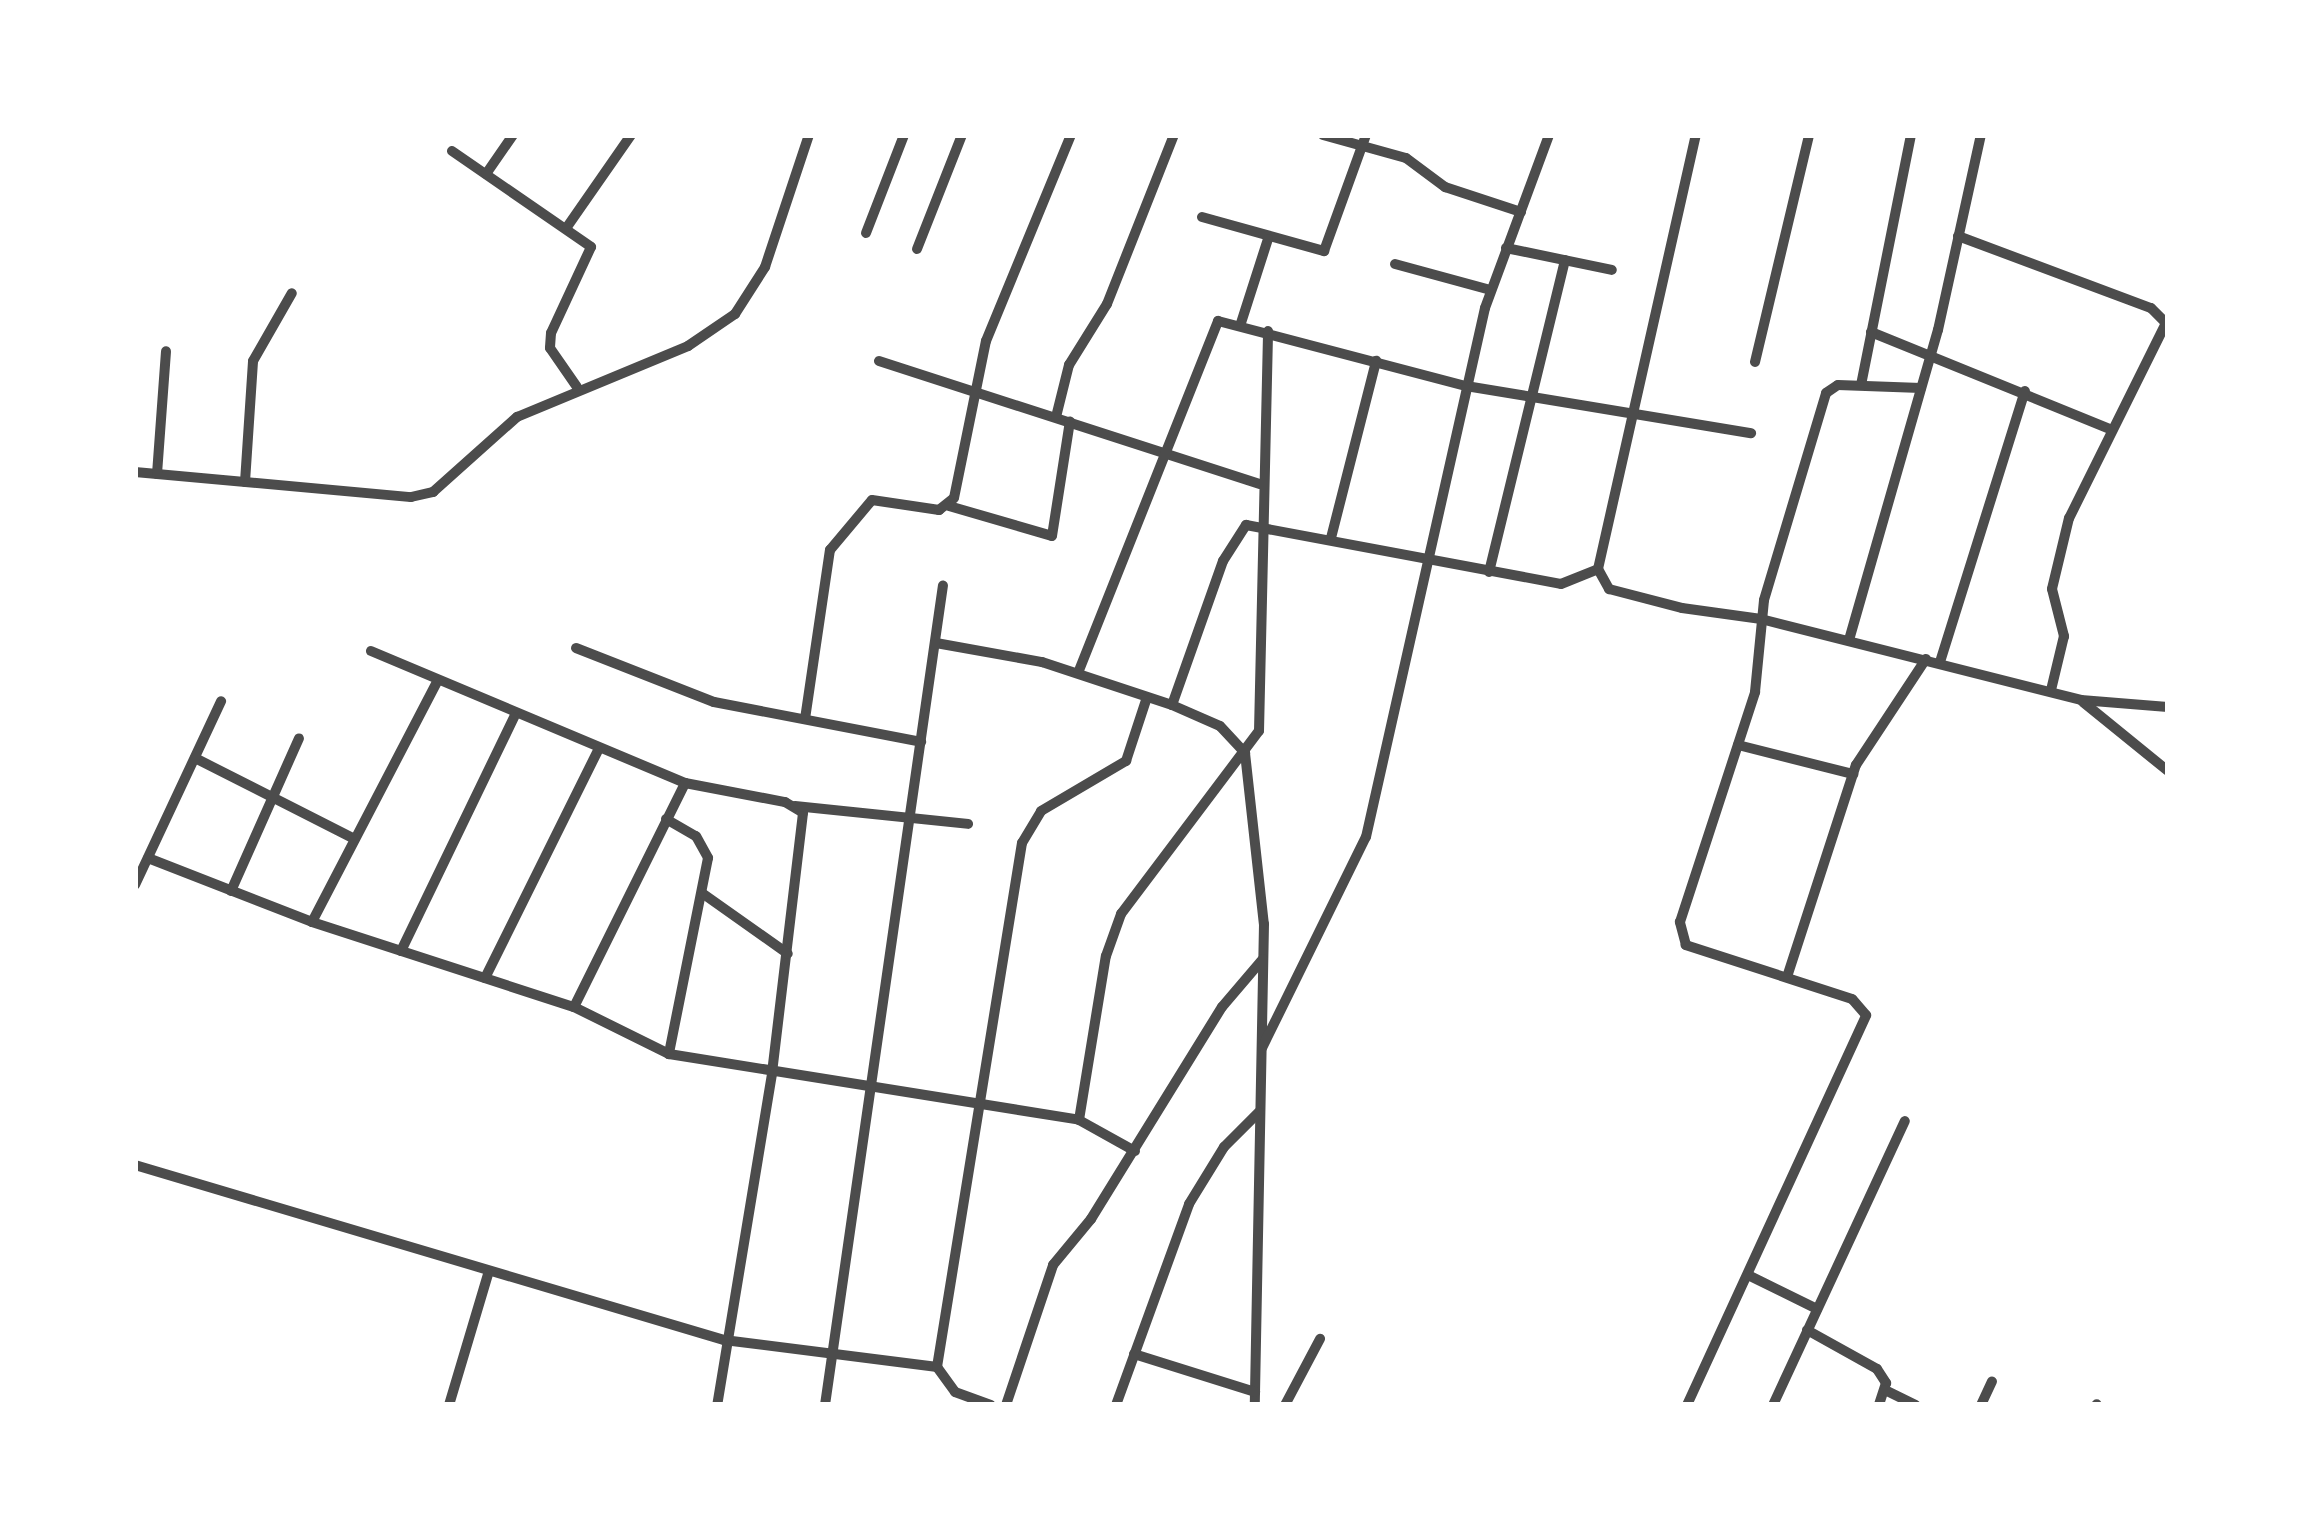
<!DOCTYPE html>
<html>
<head>
<meta charset="utf-8">
<style>
	body { margin:0 }
	#map { position:relative; width:2303px; height:1540px; overflow:hidden; background:#fff; font-family:Ubuntu,sans-serif }
	div>[style] { position:absolute }
	.minor>* { height:10px; margin:-5px; padding:0 5px; transform-origin:5px; border-radius:5px; background:#4c4c4c }
	span { translate:-50% -50%; white-space:nowrap; text-align:center; line-height:1.15; -webkit-text-stroke:9px #fff; paint-order:stroke }
	.frame { position:absolute; inset:0; border:138px solid #fff; pointer-events:none }
</style>
</head>
<body>
<div id="map">
	<div class="minor">
		<i style="left:1323px;top:135px;width:86px;rotate:15.5deg"></i>
		<i style="left:1406px;top:158px;width:49px;rotate:36.6deg"></i>
		<i style="left:1445px;top:187px;width:80px;rotate:18.2deg"></i>
		<i style="left:452px;top:151px;width:169px;rotate:34.6deg"></i>
		<i style="left:591px;top:247px;width:95px;rotate:114.9deg"></i>
		<i style="left:551px;top:333px;width:15px;rotate:94deg"></i>
		<i style="left:550px;top:348px;width:47px;rotate:55.3deg"></i>
		<i style="left:486px;top:174px;width:47px;rotate:-55.3deg"></i>
		<i style="left:1202px;top:217px;width:127px;rotate:15.6deg"></i>
		<i style="left:1324px;top:251px;width:123px;rotate:-70.1deg"></i>
		<i style="left:567px;top:227px;width:112px;rotate:-55.2deg"></i>
		<i style="left:866px;top:233px;width:105px;rotate:-68.8deg"></i>
		<i style="left:1958px;top:236px;width:206px;rotate:20.5deg"></i>
		<i style="left:2151px;top:308px;width:21px;rotate:45deg"></i>
		<i style="left:2166px;top:323px;width:218px;rotate:116.4deg"></i>
		<i style="left:2069px;top:518px;width:73px;rotate:103.5deg"></i>
		<i style="left:2052px;top:589px;width:49px;rotate:75.7deg"></i>
		<i style="left:2064px;top:636px;width:56px;rotate:103.5deg"></i>
		<i style="left:1506px;top:248px;width:108px;rotate:11.7deg"></i>
		<i style="left:917px;top:249px;width:123px;rotate:-68.5deg"></i>
		<i style="left:1395px;top:264px;width:99px;rotate:15.2deg"></i>
		<i style="left:1241px;top:323px;width:88px;rotate:-72.2deg"></i>
		<i style="left:1871px;top:332px;width:260px;rotate:22.1deg"></i>
		<i style="left:879px;top:361px;width:400px;rotate:17.9deg"></i>
		<i style="left:1755px;top:362px;width:233px;rotate:-76.6deg"></i>
		<i style="left:1861px;top:385px;width:255px;rotate:-78.7deg"></i>
		<i style="left:1056px;top:417px;width:54px;rotate:-76deg"></i>
		<i style="left:1069px;top:365px;width:72px;rotate:-58.1deg"></i>
		<i style="left:1107px;top:304px;width:182px;rotate:-68.4deg"></i>
		<i style="left:135px;top:472px;width:277px;rotate:5.2deg"></i>
		<i style="left:411px;top:497px;width:23px;rotate:-13deg"></i>
		<i style="left:433px;top:492px;width:113px;rotate:-41.8deg"></i>
		<i style="left:517px;top:417px;width:185px;rotate:-22.5deg"></i>
		<i style="left:688px;top:346px;width:57px;rotate:-34.2deg"></i>
		<i style="left:735px;top:314px;width:56px;rotate:-57.4deg"></i>
		<i style="left:765px;top:267px;width:139px;rotate:-71.6deg"></i>
		<i style="left:157px;top:474px;width:123px;rotate:-85.8deg"></i>
		<i style="left:245px;top:482px;width:121px;rotate:-86.2deg"></i>
		<i style="left:253px;top:361px;width:78px;rotate:-60.2deg"></i>
		<i style="left:949px;top:506px;width:107px;rotate:16.2deg"></i>
		<i style="left:1052px;top:536px;width:116px;rotate:-81.1deg"></i>
		<i style="left:1331px;top:538px;width:183px;rotate:-75.7deg"></i>
		<i style="left:1598px;top:569px;width:23px;rotate:61deg"></i>
		<i style="left:1609px;top:589px;width:75px;rotate:14.6deg"></i>
		<i style="left:1682px;top:608px;width:80px;rotate:7.9deg"></i>
		<i style="left:1761px;top:619px;width:330px;rotate:14.2deg"></i>
		<i style="left:2081px;top:700px;width:87px;rotate:4.6deg"></i>
		<i style="left:1489px;top:572px;width:321px;rotate:-76.3deg"></i>
		<i style="left:1849px;top:640px;width:323px;rotate:-74deg"></i>
		<i style="left:1938px;top:330px;width:200px;rotate:-77.6deg"></i>
		<i style="left:936px;top:643px;width:108px;rotate:10.2deg"></i>
		<i style="left:1042px;top:662px;width:137px;rotate:18.3deg"></i>
		<i style="left:1172px;top:705px;width:52px;rotate:23.6deg"></i>
		<i style="left:1220px;top:726px;width:37px;rotate:47deg"></i>
		<i style="left:1245px;top:753px;width:172px;rotate:83.7deg"></i>
		<i style="left:1264px;top:924px;width:481px;rotate:91.1deg"></i>
		<i style="left:576px;top:648px;width:148px;rotate:21.4deg"></i>
		<i style="left:714px;top:702px;width:211px;rotate:10.9deg"></i>
		<i style="left:371px;top:651px;width:341px;rotate:22.8deg"></i>
		<i style="left:685px;top:783px;width:102px;rotate:10.8deg"></i>
		<i style="left:785px;top:802px;width:21px;rotate:31deg"></i>
		<i style="left:803px;top:813px;width:263px;rotate:96.8deg"></i>
		<i style="left:772px;top:1074px;width:336px;rotate:99.4deg"></i>
		<i style="left:1940px;top:662px;width:284px;rotate:-72.6deg"></i>
		<i style="left:1078px;top:673px;width:379px;rotate:-68.3deg"></i>
		<i style="left:1218px;top:321px;width:256px;rotate:14.7deg"></i>
		<i style="left:1466px;top:386px;width:289px;rotate:9.4deg"></i>
		<i style="left:2083px;top:702px;width:109px;rotate:39.1deg"></i>
		<i style="left:1172px;top:705px;width:153px;rotate:-70.5deg"></i>
		<i style="left:1223px;top:561px;width:43px;rotate:-57.4deg"></i>
		<i style="left:1246px;top:525px;width:320px;rotate:10.6deg"></i>
		<i style="left:1561px;top:584px;width:40px;rotate:-22deg"></i>
		<i style="left:1598px;top:569px;width:445px;rotate:-77.3deg"></i>
		<i style="left:805px;top:719px;width:171px;rotate:-81.6deg"></i>
		<i style="left:830px;top:550px;width:65px;rotate:-50deg"></i>
		<i style="left:872px;top:500px;width:68px;rotate:8.5deg"></i>
		<i style="left:939px;top:510px;width:19px;rotate:-39deg"></i>
		<i style="left:954px;top:498px;width:160px;rotate:-78.5deg"></i>
		<i style="left:986px;top:341px;width:223px;rotate:-67.6deg"></i>
		<i style="left:1738px;top:745px;width:119px;rotate:14.2deg"></i>
		<i style="left:195px;top:758px;width:179px;rotate:26.9deg"></i>
		<i style="left:795px;top:806px;width:174px;rotate:5.9deg"></i>
		<i style="left:666px;top:819px;width:34px;rotate:30deg"></i>
		<i style="left:696px;top:836px;width:25px;rotate:61deg"></i>
		<i style="left:708px;top:858px;width:200px;rotate:101.3deg"></i>
		<i style="left:148px;top:858px;width:176px;rotate:21.3deg"></i>
		<i style="left:312px;top:922px;width:275px;rotate:18deg"></i>
		<i style="left:574px;top:1007px;width:106px;rotate:26.3deg"></i>
		<i style="left:669px;top:1054px;width:415px;rotate:9.1deg"></i>
		<i style="left:1079px;top:1120px;width:64px;rotate:29deg"></i>
		<i style="left:135px;top:885px;width:203px;rotate:-64.9deg"></i>
		<i style="left:231px;top:891px;width:167px;rotate:-66deg"></i>
		<i style="left:702px;top:893px;width:105px;rotate:35.3deg"></i>
		<i style="left:312px;top:922px;width:271px;rotate:-62.5deg"></i>
		<i style="left:401px;top:951px;width:260px;rotate:-64.2deg"></i>
		<i style="left:1787px;top:977px;width:223px;rotate:-72deg"></i>
		<i style="left:1856px;top:765px;width:127px;rotate:-56.6deg"></i>
		<i style="left:485px;top:978px;width:254px;rotate:-63.6deg"></i>
		<i style="left:574px;top:1007px;width:250px;rotate:-63.6deg"></i>
		<i style="left:1262px;top:1048px;width:235px;rotate:-63.8deg"></i>
		<i style="left:1366px;top:837px;width:542px;rotate:-77.32deg"></i>
		<i style="left:1485px;top:308px;width:184px;rotate:-69.7deg"></i>
		<i style="left:1079px;top:1120px;width:166px;rotate:-80.7deg"></i>
		<i style="left:1106px;top:956px;width:45px;rotate:-70.3deg"></i>
		<i style="left:1121px;top:914px;width:229px;rotate:-53deg"></i>
		<i style="left:1259px;top:731px;width:400px;rotate:-88.7deg"></i>
		<i style="left:135px;top:1165px;width:614px;rotate:16.55deg"></i>
		<i style="left:724px;top:1340px;width:215px;rotate:7.2deg"></i>
		<i style="left:937px;top:1367px;width:531px;rotate:-80.79deg"></i>
		<i style="left:1022px;top:843px;width:37px;rotate:-59deg"></i>
		<i style="left:1041px;top:811px;width:99px;rotate:-30.5deg"></i>
		<i style="left:1126px;top:761px;width:67px;rotate:-71.8deg"></i>
		<i style="left:1748px;top:1275px;width:77px;rotate:26.2deg"></i>
		<i style="left:1807px;top:1330px;width:80px;rotate:29.1deg"></i>
		<i style="left:1877px;top:1369px;width:17px;rotate:57deg"></i>
		<i style="left:1886px;top:1383px;width:23px;rotate:108deg"></i>
		<i style="left:1134px;top:1354px;width:127px;rotate:17.4deg"></i>
		<i style="left:937px;top:1367px;width:31px;rotate:54deg"></i>
		<i style="left:955px;top:1392px;width:38px;rotate:20deg"></i>
		<i style="left:1885px;top:1390px;width:34px;rotate:26deg"></i>
		<i style="left:449px;top:1405px;width:137px;rotate:-73.4deg"></i>
		<i style="left:825px;top:1405px;width:828px;rotate:-81.81deg"></i>
		<i style="left:1006px;top:1405px;width:148px;rotate:-71.4deg"></i>
		<i style="left:1053px;top:1265px;width:60px;rotate:-50.4deg"></i>
		<i style="left:1091px;top:1219px;width:249px;rotate:-58.3deg"></i>
		<i style="left:1222px;top:1007px;width:63px;rotate:-49.5deg"></i>
		<i style="left:1116px;top:1405px;width:214px;rotate:-70deg"></i>
		<i style="left:1189px;top:1204px;width:67px;rotate:-58.4deg"></i>
		<i style="left:1224px;top:1147px;width:49px;rotate:-45deg"></i>
		<i style="left:1285px;top:1405px;width:75px;rotate:-62.1deg"></i>
		<i style="left:1687px;top:1405px;width:429px;rotate:-65.3deg"></i>
		<i style="left:1866px;top:1015px;width:21px;rotate:-131deg"></i>
		<i style="left:1852px;top:999px;width:175px;rotate:-162deg"></i>
		<i style="left:1686px;top:945px;width:24px;rotate:-105deg"></i>
		<i style="left:1680px;top:922px;width:242px;rotate:-71.9deg"></i>
		<i style="left:1755px;top:692px;width:92px;rotate:-84.4deg"></i>
		<i style="left:1764px;top:600px;width:216px;rotate:-73.3deg"></i>
		<i style="left:1826px;top:393px;width:14px;rotate:-34deg"></i>
		<i style="left:1838px;top:385px;width:83px;rotate:2.1deg"></i>
		<i style="left:1773px;top:1405px;width:313px;rotate:-65.1deg"></i>
		<i style="left:1981px;top:1405px;width:26px;rotate:-65deg"></i>
		<i style="left:2096px;top:1405px;width:1px;rotate:-45deg"></i>
	</div>
	<div class="frame"></div>
</div>
</body>
</html>
